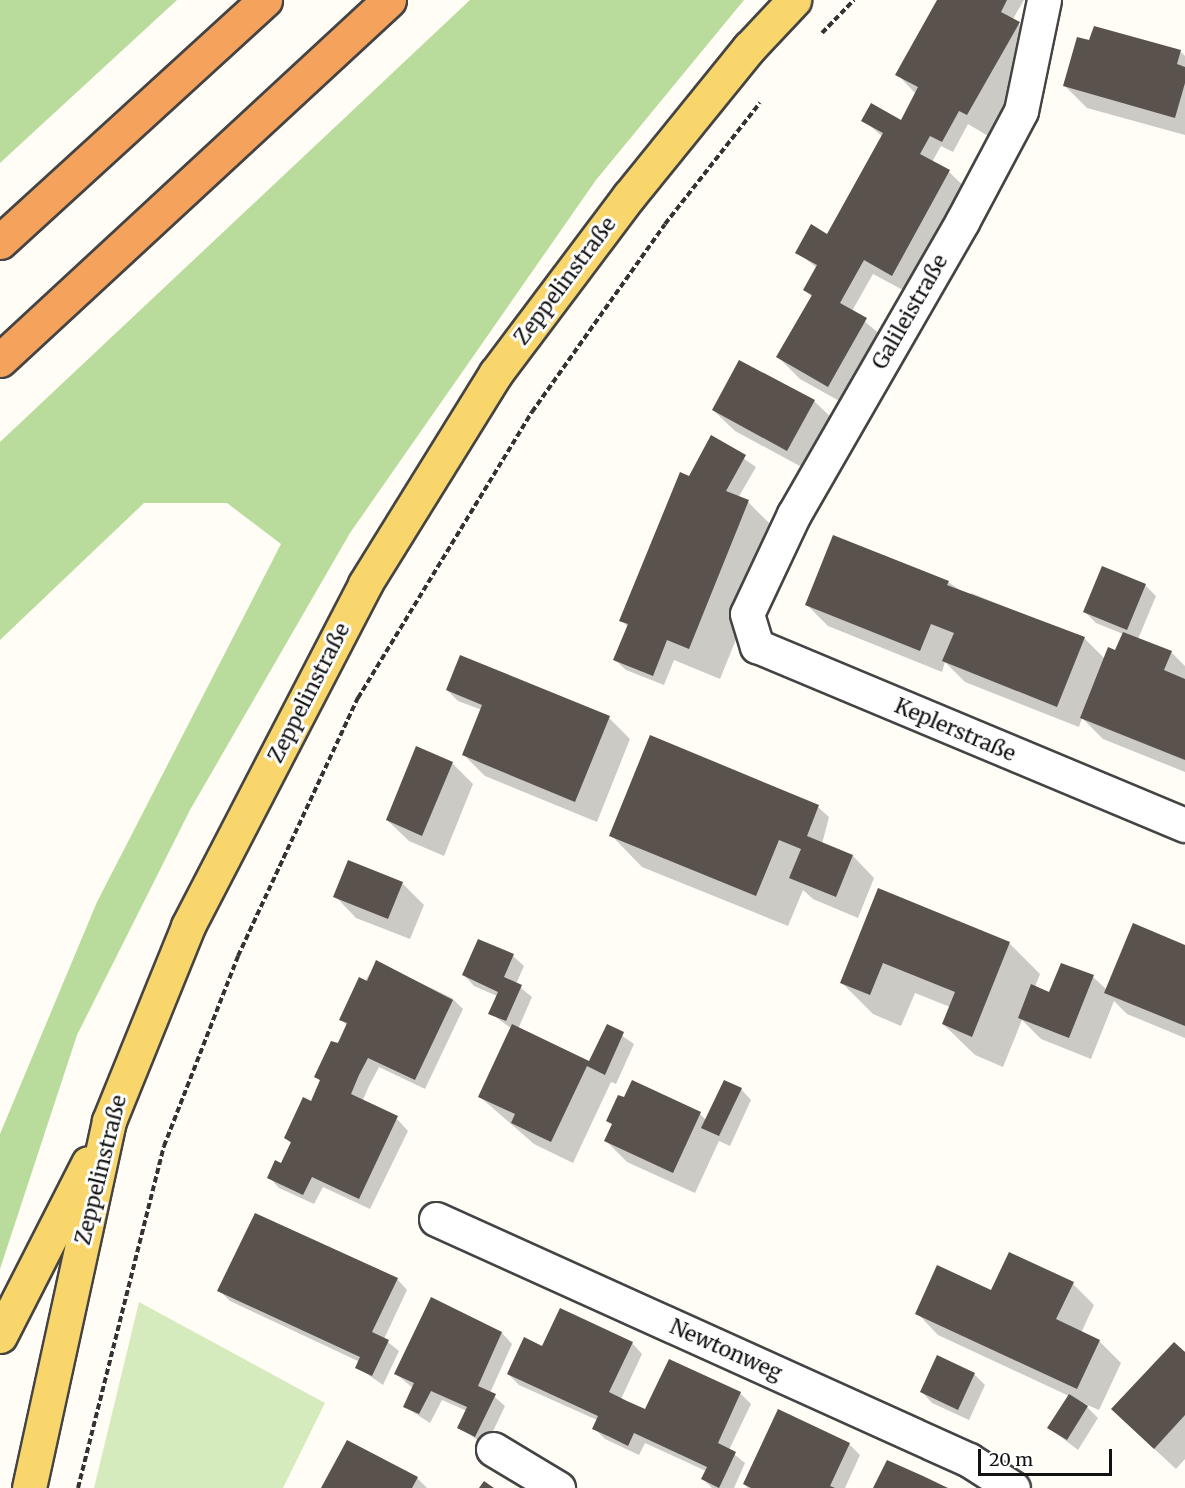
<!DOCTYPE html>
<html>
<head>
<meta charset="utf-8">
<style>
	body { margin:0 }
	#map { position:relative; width:1185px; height:1488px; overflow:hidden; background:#fffdf5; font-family:Merriweather,serif }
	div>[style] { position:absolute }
	.green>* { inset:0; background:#d5ebbd }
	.forest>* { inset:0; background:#b9dc9c }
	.shadow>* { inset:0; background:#0003 }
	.building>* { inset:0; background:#5a524d }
	.path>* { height:4px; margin-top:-2px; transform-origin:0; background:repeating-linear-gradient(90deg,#333 0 6px,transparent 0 9px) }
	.roads { filter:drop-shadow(2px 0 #444) drop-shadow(-2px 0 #444) drop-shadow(0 2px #444) drop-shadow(0 -2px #444) }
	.street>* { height:33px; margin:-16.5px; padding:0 16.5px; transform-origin:16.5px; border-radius:16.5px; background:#fff }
	.primary>* { height:33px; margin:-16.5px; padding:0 16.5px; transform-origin:16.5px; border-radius:16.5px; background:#f9d66b }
	.highway>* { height:33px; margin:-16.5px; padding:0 16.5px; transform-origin:16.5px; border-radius:16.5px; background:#f5a25d }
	span { translate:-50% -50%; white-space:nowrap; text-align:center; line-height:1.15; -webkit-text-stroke:6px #fff; paint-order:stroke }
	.street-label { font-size:21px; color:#111 }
	.scale { position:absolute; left:978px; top:1449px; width:134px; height:27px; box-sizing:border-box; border:3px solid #111; border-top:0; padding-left:8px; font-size:18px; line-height:21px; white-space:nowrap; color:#111; -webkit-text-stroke:4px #fff; paint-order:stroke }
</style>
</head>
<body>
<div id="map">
	<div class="green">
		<i style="clip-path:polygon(139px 1302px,325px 1403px,283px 1488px,94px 1488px)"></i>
	</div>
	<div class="forest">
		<i style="clip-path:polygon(0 0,177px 0,0 163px)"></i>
		<i style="clip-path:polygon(470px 0,744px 0,596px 180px,350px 533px,190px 810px,77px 1035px,0 1269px,0 1134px,97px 902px,281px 544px,227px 503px,144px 503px,0 640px,0 442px)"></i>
	</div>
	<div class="shadow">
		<i style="clip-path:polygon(939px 0,1024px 0,1013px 19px,1041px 45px,988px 136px,968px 124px,953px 152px,941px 146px,932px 162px,949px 172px,971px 193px,914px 296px,873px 274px,852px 311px,888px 341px,850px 407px,800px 379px,778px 357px,812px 297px,804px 290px,817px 268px,797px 252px,828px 237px,883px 137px,863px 120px,902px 122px,916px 94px,897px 74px)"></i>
		<i style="clip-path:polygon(1090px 42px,1180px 51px,1185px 56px,1185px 135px,1087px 108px,1065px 86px)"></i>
		<i style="clip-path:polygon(814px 401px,836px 422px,809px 471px,735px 431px,713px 410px)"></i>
		<i style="clip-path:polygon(712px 437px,756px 467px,738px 498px,748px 502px,779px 533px,720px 679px,674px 660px,664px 685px,626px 670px,615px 660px,628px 627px,621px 620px)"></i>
		<i style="clip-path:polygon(948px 582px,970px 597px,971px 593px,1084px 638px,1105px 659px,1116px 652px,1123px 634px,1096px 623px,1085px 612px,1145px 585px,1156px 596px,1138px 639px,1171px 652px,1185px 666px,1185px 772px,1103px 739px,1082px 718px,1079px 727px,965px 682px,945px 662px,942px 672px,828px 626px,807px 605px)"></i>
		<i style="clip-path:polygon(447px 690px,609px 718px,630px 739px,597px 822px,485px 776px,464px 755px,482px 710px,458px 701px)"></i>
		<i style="clip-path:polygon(452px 763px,473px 784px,444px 856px,409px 841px,387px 820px)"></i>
		<i style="clip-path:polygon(818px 807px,829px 817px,822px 844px,853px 856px,874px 878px,858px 918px,813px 899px,803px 890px,788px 926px,642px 867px,611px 835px)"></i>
		<i style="clip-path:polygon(402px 883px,424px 905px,410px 939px,356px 918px,335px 896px)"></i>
		<i style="clip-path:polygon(879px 890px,1009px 943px,1040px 974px,1035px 987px,1050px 994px,1093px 977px,1107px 990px,1185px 946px,1185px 1038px,1127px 1014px,1114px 1001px,1091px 1059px,1041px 1039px,1022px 1020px,1003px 1067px,975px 1055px,943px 1024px,950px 1007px,915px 993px,901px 1026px,873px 1014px,842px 983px)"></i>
		<i style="clip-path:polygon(513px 956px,524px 966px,516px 984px,532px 997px,518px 1029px,590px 1063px,608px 1026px,634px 1044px,616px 1084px,611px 1082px,573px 1163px,534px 1144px,480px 1097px,512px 1029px,490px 1013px,497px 996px,474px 986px,464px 975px)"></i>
		<i style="clip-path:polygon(377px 962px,452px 998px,463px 1009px,425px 1089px,379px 1067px,369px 1086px,362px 1102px,398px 1120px,408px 1131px,370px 1209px,323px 1187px,314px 1204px,279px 1188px,269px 1177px,282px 1165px,292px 1144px,285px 1138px,312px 1103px,321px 1081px,316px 1077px,348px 1026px,341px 1019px)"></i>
		<i style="clip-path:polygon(741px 1089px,751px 1100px,730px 1146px,719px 1141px,695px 1193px,627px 1162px,605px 1140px,613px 1125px,608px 1120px,700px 1114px,706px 1120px)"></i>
		<i style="clip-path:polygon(397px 1279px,407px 1290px,384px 1339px,399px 1351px,383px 1385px,357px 1367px,360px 1362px,230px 1301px,219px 1290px)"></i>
		<i style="clip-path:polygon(1073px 1284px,1094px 1305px,1081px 1333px,1099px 1341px,1121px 1363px,1099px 1410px,1083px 1403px,1098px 1418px,1078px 1450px,1049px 1428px,1069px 1396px,938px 1335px,917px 1313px,992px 1292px)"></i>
		<i style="clip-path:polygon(432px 1299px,502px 1333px,512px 1344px,490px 1393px,505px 1406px,486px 1446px,459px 1427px,467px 1411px,442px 1400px,430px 1423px,405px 1407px,413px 1388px,396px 1374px)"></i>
		<i style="clip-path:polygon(632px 1343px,642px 1354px,621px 1399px,646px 1411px,740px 1393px,751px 1404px,729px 1450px,745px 1463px,734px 1488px,712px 1488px,703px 1479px,706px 1471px,645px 1443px,639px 1455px,605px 1439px,594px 1428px,597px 1420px,519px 1385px,508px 1374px,543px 1348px)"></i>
		<i style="clip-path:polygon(1185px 1354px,1185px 1459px,1176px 1469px,1135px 1431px)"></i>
		<i style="clip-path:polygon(974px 1374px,985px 1385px,969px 1420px,932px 1403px,922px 1392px)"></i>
		<i style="clip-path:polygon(849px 1444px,860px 1455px,845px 1488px,748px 1488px,744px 1484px)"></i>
		<i style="clip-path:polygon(417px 1478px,427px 1488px,323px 1488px)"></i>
	</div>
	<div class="building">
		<i style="clip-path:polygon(937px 0,1007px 0,1001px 12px,1020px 22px,967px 115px,959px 111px,942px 142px,930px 136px,920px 154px,950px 170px,892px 276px,864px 260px,840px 303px,867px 318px,828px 387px,776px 357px,812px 295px,803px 290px,817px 265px,795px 253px,811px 224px,827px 234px,883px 133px,861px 121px,871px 103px,901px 120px,918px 87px,895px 75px)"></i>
		<i style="clip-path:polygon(1094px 26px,1181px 50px,1177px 64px,1185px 67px,1185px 83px,1175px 118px,1063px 86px,1077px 37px,1089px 40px)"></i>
		<i style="clip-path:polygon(739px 360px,815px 400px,787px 451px,712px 410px)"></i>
		<i style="clip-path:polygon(711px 435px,746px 455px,726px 491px,749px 500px,689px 649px,667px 640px,653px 676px,613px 660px,628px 624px,619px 621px,680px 472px,689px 476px)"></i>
		<i style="clip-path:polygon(833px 535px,949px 581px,947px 585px,1085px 637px,1057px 707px,942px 661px,954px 633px,931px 624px,920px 651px,805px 605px)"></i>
		<i style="clip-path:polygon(1102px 566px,1146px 584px,1127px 630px,1083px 612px)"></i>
		<i style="clip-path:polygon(1123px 632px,1172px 651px,1164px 670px,1185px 679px,1185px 760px,1080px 718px,1108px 647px,1115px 650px)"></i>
		<i style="clip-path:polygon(460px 655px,610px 716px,575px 802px,462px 755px,482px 705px,446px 690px)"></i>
		<i style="clip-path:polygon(650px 735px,819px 805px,807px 836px,853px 855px,836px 897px,789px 878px,801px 849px,779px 840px,756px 896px,609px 836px)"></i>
		<i style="clip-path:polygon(416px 746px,453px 762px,422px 836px,386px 820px)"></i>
		<i style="clip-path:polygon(348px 860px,403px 882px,388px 919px,333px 897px)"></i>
		<i style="clip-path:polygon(878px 888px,1010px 942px,972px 1037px,942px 1024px,955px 992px,883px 963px,870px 995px,840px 983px)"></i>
		<i style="clip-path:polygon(1133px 923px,1185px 945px,1185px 1026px,1104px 993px)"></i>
		<i style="clip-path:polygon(478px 939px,514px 954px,504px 977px,522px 985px,506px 1021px,488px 1014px,498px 992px,462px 975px)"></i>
		<i style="clip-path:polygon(376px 960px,453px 1000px,415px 1080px,368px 1058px,359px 1075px,351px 1094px,398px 1116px,359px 1199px,312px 1177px,303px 1195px,267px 1178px,275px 1160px,281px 1163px,291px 1142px,284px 1138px,303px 1097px,311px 1101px,320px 1080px,314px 1077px,331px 1041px,338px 1043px,347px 1023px,339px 1020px,359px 977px,367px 981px)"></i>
		<i style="clip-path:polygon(1061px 963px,1094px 975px,1069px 1038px,1018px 1018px,1031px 984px,1049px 992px)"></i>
		<i style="clip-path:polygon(512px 1024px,589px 1061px,607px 1024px,624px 1032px,605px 1075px,587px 1066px,551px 1142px,511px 1123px,515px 1114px,478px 1097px)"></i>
		<i style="clip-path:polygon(632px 1080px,701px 1112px,673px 1173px,604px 1141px,612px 1124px,606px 1121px,618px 1095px,624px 1097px)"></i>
		<i style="clip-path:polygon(724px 1080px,742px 1088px,719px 1136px,701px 1128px)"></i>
		<i style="clip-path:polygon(255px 1213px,398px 1278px,372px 1332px,389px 1340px,372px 1376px,355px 1368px,360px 1357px,217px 1291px)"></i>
		<i style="clip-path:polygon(1009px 1252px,1074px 1282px,1056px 1319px,1100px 1340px,1077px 1389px,915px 1314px,937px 1265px,991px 1290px)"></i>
		<i style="clip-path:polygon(431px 1297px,502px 1332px,478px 1386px,496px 1394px,475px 1437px,457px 1428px,467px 1407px,431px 1391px,419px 1414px,403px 1407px,414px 1383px,394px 1374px)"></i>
		<i style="clip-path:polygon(560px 1308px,633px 1342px,609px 1392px,627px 1401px,645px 1409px,669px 1359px,741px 1392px,718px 1443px,736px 1452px,719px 1488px,701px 1479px,707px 1467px,634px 1433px,628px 1446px,610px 1437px,592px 1429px,598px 1416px,507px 1374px,524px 1337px,542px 1346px)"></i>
		<i style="clip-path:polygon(1174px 1342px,1185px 1352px,1185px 1415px,1154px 1449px,1111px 1409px)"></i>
		<i style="clip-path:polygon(937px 1355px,975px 1373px,958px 1410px,920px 1392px)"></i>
		<i style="clip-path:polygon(1069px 1394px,1088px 1406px,1067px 1440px,1047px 1428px)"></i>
		<i style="clip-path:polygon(778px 1409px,850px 1443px,830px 1486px,835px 1488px,751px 1488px,743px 1484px)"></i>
		<i style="clip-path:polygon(347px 1440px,418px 1477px,412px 1488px,321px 1488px)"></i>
		<i style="clip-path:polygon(887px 1460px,923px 1476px,948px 1488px,873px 1488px)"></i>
		<i style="clip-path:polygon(484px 1481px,494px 1488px,479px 1488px)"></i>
	</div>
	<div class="path">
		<i style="left:822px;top:33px;width:46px;rotate:-45.9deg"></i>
		<i style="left:78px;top:1488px;width:353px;rotate:-75.9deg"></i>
		<i style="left:164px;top:1146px;width:204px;rotate:-68.7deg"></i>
		<i style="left:238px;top:956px;width:285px;rotate:-65.1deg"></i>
		<i style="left:358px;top:698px;width:335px;rotate:-58.7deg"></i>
		<i style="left:532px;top:412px;width:230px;rotate:-54.7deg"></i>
		<i style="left:665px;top:224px;width:154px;rotate:-51.9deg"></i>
	</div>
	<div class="roads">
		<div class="street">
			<i style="left:1044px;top:0;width:113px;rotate:101.7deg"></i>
			<i style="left:1021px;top:111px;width:126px;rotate:118deg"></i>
			<i style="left:962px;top:222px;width:337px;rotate:119.9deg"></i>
			<i style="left:794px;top:514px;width:110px;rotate:115.2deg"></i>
			<i style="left:747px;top:614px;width:34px;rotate:73deg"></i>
			<i style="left:757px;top:646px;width:464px;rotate:22.7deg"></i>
			<i style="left:436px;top:1219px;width:585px;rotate:24.33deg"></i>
			<i style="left:969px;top:1460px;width:52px;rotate:32.5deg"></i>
			<i style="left:493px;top:1449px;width:76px;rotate:31deg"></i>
		</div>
		<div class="primary">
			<i style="left:0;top:1336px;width:194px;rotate:-63deg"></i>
			<i style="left:29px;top:1488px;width:376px;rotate:-77.7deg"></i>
			<i style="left:109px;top:1121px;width:210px;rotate:-67.9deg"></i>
			<i style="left:188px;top:926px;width:385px;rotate:-62.6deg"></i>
			<i style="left:365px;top:584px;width:248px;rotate:-58.2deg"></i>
			<i style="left:496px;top:373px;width:221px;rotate:-53.1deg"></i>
			<i style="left:629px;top:196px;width:191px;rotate:-51deg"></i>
			<i style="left:749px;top:48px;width:66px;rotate:-46.8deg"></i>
		</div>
		<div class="highway">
			<i style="left:0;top:242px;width:359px;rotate:-42.4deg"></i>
			<i style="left:0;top:360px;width:530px;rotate:-42.78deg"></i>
		</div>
	</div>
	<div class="street-label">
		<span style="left:565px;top:281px;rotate:-53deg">Zeppelinstraße</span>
		<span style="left:910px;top:312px;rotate:-60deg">Galileistraße</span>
		<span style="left:309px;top:693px;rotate:-63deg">Zeppelinstraße</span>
		<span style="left:955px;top:730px;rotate:23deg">Keplerstraße</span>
		<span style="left:101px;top:1170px;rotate:-76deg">Zeppelinstraße</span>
		<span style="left:726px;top:1350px;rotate:24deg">Newtonweg</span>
	</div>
	<div class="scale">20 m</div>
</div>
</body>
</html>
